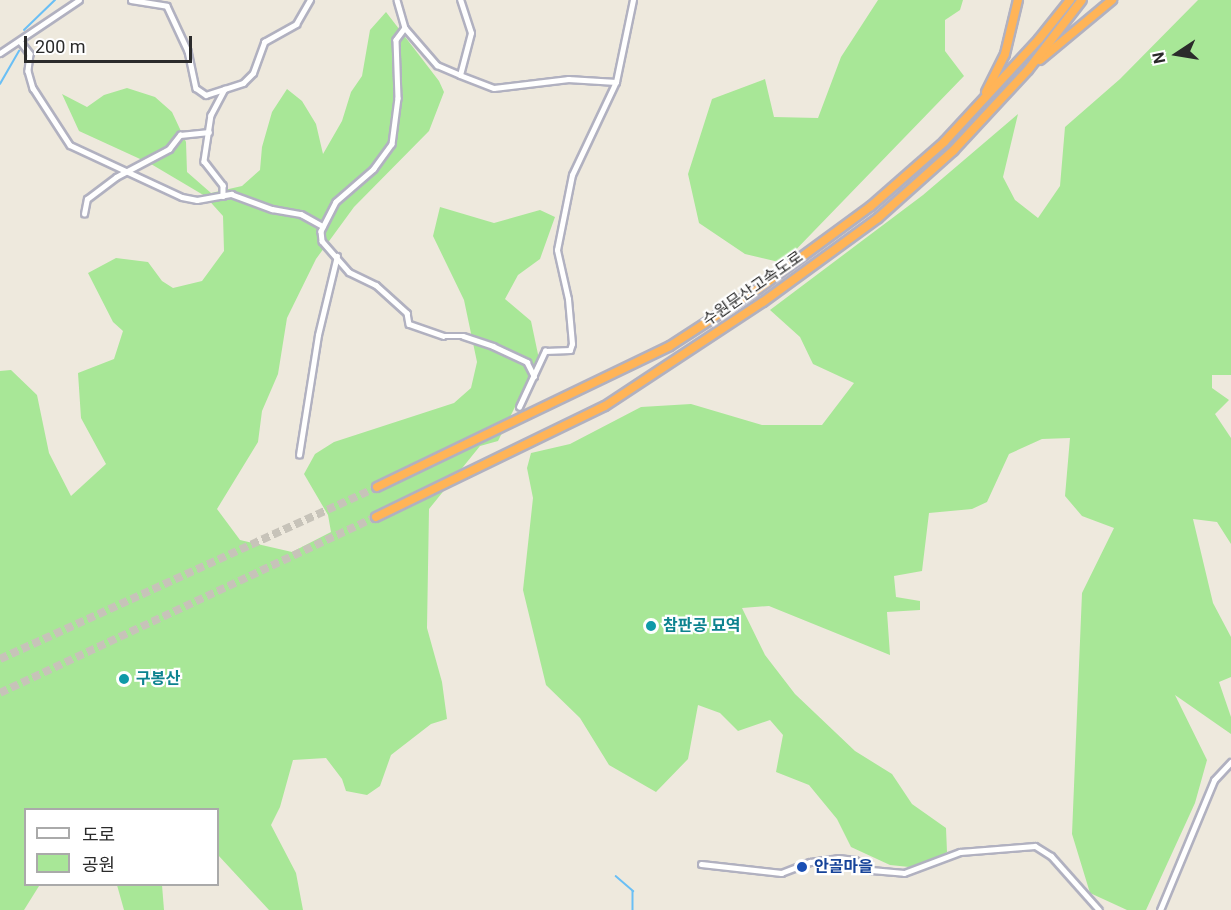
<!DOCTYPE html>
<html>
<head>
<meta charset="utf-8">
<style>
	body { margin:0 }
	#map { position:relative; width:1231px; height:910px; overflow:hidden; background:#eee9dd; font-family:Roboto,"Noto Sans KR",sans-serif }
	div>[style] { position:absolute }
	.green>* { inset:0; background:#a8e797 }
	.stream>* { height:1.5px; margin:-0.75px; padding:0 0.75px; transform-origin:0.75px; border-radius:0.75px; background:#6abff5 }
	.motorway-tunnel>* { height:8px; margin-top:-4px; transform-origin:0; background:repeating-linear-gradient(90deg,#c7c3b9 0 8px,transparent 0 12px) }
	.roads { filter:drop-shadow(2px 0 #b1b1c0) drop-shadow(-2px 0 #b1b1c0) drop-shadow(0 2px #b1b1c0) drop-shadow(0 -2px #b1b1c0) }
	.minor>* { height:4.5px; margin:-2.25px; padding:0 2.25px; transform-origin:2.25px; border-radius:2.25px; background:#fff }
	.tertiary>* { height:5px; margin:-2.5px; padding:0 2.5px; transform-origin:2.5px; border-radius:2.5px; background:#fff }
	.motorway>* { height:8px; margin:-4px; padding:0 4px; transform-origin:4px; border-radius:4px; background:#ffb457 }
	.dots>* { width:16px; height:16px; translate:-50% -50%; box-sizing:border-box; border:3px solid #fff; border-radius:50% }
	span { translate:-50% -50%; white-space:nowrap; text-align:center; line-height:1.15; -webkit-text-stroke:4.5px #fff; paint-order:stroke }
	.street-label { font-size:16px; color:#2b2b2b }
	.culture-label { font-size:16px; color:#0d838f; font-weight:700 }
	.left { translate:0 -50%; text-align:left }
	.transit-label { font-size:16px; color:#164399; font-weight:700 }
	.legend { position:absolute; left:24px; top:808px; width:195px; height:78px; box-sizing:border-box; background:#fff; border:2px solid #aaa; margin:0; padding:8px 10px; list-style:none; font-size:18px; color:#2b2b2b }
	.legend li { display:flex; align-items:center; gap:12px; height:30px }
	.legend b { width:30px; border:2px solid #aaa }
	.north { position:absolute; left:1147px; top:24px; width:60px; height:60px; -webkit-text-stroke:4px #fff; paint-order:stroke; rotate:258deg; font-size:16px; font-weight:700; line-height:24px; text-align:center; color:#2b2b2b }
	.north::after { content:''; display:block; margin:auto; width:21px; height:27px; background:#2b2b2b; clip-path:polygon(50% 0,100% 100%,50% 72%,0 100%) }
	.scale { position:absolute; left:24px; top:36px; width:168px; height:27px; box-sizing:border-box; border:3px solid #2b2b2b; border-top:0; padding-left:8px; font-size:18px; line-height:21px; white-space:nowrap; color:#2b2b2b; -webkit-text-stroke:4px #fff; paint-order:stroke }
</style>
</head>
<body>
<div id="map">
	<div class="green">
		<i style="clip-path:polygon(878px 0,963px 0,960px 10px,945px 20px,945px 51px,964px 76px,783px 263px,745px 254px,699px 223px,688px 174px,712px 99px,765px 79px,774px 117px,818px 118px,841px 57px)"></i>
		<i style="clip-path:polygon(1198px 0,1231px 0,1231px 375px,1212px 375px,1212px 388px,1229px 400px,1215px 414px,1231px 438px,1231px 544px,1217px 522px,1193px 519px,1213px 603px,1231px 637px,1231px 677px,1219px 682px,1231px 717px,1231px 734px,1175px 695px,1207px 760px,1195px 803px,1146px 910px,1127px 910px,1090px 893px,1072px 834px,1082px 593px,1114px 528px,1082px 516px,1065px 496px,1070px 438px,1042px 439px,1009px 454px,987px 502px,972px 509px,929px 513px,922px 571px,894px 576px,896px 597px,920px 601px,920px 610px,887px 612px,890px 655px,769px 606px,742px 608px,765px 655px,795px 694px,855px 751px,892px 774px,912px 804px,946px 828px,947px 852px,919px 868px,890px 865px,851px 847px,837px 819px,809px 785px,776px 772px,783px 735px,770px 720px,738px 731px,720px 713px,698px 705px,688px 759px,656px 792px,609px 765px,580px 718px,546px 685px,523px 590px,533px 498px,527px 468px,531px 453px,570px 444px,641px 407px,691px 404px,762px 425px,822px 425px,854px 383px,813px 364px,800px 337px,770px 310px,923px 195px,1018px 114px,1003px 177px,1015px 200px,1038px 218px,1060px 186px,1065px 127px,1120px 79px)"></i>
		<i style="clip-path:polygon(386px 12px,439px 81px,444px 92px,429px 131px,354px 207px,316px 259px,287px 318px,278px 374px,262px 411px,258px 442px,217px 509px,240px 540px,292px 552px,331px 532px,328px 515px,304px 474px,315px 454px,334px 442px,454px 403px,471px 388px,477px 362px,464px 300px,433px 236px,440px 207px,494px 223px,540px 210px,555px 217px,540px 259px,518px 275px,505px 299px,531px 321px,539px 359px,498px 441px,480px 446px,429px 509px,427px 628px,442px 682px,447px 719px,431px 724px,391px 755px,380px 786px,367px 795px,346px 791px,342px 779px,326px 758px,293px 760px,280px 807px,271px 825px,296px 873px,303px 910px,269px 910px,218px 855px,218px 810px,26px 810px,26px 884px,44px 885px,39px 886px,24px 910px,0 910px,0 371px,11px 370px,37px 395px,49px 453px,71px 496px,106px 464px,81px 418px,78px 373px,114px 359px,123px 331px,113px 322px,88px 273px,116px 258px,148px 262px,162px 281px,173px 288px,202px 281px,224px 251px,223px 216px,205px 196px,151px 164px,79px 131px,62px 94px,87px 107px,104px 95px,127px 88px,155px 97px,172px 112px,186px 142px,187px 172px,211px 193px,242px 186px,260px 170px,262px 147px,272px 112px,287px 89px,302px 101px,316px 124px,323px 154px,342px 121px,351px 92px,362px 76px,370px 30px)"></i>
		<i style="clip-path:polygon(117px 885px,162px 885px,164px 910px,124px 910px)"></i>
	</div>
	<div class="stream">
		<i style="left:24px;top:30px;width:43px;rotate:-44.1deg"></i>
		<i style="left:0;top:84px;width:38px;rotate:-60deg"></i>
		<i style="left:616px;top:876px;width:23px;rotate:41deg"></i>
		<i style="left:633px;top:891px;width:19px;rotate:90deg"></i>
	</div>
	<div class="motorway-tunnel">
		<i style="left:0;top:659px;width:414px;rotate:-24.5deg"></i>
		<i style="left:0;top:693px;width:415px;rotate:-25.1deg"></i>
	</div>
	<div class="roads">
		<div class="minor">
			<i style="left:131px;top:0;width:36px;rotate:9deg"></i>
			<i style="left:167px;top:6px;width:50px;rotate:65deg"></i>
			<i style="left:188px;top:51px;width:38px;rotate:78deg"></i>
			<i style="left:196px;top:88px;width:12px;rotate:35deg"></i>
			<i style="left:206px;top:95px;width:20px;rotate:-18deg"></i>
			<i style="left:225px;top:89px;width:30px;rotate:118deg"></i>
			<i style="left:211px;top:115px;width:47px;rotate:98.7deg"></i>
			<i style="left:204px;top:161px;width:31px;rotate:52deg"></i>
			<i style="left:223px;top:185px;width:11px;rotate:90deg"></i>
			<i style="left:397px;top:0;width:29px;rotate:74deg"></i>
			<i style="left:405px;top:28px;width:49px;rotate:49.1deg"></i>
			<i style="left:437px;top:65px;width:25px;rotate:23deg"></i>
			<i style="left:460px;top:75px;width:43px;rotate:-75.3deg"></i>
			<i style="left:471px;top:33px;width:35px;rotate:-108deg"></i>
			<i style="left:405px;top:28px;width:15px;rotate:127deg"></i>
			<i style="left:396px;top:40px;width:58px;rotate:88deg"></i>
			<i style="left:398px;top:98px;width:46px;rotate:97.4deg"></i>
			<i style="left:392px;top:144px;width:31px;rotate:126deg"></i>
			<i style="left:374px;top:169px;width:50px;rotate:139deg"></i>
			<i style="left:336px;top:202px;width:33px;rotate:117deg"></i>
			<i style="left:321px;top:231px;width:10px;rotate:84deg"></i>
			<i style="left:322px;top:241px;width:41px;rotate:48.9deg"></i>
			<i style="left:349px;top:272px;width:30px;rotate:26deg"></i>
			<i style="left:376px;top:285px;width:42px;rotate:42.1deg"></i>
			<i style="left:407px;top:313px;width:11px;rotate:80deg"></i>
			<i style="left:409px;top:324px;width:36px;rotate:19deg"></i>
			<i style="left:443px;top:336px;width:20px"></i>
			<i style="left:463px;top:336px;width:32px;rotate:18deg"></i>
			<i style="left:493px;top:346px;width:38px;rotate:25deg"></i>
			<i style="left:527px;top:362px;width:16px;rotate:63deg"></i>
			<i style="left:20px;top:41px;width:16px;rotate:52deg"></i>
			<i style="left:30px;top:54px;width:17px;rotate:97deg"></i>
			<i style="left:28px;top:71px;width:18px;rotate:74deg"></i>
			<i style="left:33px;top:88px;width:68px;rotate:57deg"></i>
			<i style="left:70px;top:145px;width:123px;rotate:24.9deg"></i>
			<i style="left:182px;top:197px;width:15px;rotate:11deg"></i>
			<i style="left:197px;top:200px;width:35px;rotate:-10deg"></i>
			<i style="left:231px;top:194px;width:44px;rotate:20.1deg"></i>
			<i style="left:272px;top:209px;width:29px;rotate:10deg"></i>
			<i style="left:301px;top:214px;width:25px;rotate:29deg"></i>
			<i style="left:460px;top:75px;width:36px;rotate:21deg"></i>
			<i style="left:494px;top:88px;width:75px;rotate:-6.9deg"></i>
			<i style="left:568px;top:79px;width:48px;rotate:3.6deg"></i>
			<i style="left:225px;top:89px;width:19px;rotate:-18deg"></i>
			<i style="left:243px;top:83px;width:14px;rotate:-45deg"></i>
			<i style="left:253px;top:73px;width:33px;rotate:-70deg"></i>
			<i style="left:264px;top:42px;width:37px;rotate:-29deg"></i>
			<i style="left:296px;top:24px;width:28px;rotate:-60deg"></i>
			<i style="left:84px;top:214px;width:15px;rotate:-79deg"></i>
			<i style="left:87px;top:199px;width:36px;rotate:-37deg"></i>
			<i style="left:116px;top:177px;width:60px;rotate:-27.8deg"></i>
			<i style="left:169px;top:149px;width:18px;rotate:-52deg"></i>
			<i style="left:180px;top:135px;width:29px;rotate:-6deg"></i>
			<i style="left:519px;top:407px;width:62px;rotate:-65.1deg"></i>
			<i style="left:545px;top:351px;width:25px;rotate:-2deg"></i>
			<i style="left:570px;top:350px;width:6px;rotate:-72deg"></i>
			<i style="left:572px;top:344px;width:45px;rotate:-95.1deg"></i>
			<i style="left:568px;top:299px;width:50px;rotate:-102.7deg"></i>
			<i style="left:557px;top:250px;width:76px;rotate:-78.7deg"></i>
			<i style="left:572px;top:175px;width:103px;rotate:-64.7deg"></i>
			<i style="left:616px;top:82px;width:84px;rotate:-78.3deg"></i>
			<i style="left:299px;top:455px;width:121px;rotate:-81deg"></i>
			<i style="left:318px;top:335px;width:81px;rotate:-76.5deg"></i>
		</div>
		<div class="tertiary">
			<i style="left:0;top:53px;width:95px;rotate:-33.9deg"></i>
			<i style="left:701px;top:864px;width:81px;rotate:6.4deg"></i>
			<i style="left:781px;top:873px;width:31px;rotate:-21deg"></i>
			<i style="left:810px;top:862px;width:28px;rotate:-8deg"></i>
			<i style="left:838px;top:858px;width:17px;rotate:7deg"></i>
			<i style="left:855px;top:860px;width:19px;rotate:32deg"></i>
			<i style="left:871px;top:870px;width:33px;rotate:5deg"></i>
			<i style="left:904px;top:873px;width:60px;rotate:-20.6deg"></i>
			<i style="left:960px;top:852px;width:75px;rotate:-4.6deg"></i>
			<i style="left:1035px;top:846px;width:19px;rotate:32deg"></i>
			<i style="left:1051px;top:856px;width:72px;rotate:48.4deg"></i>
			<i style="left:1160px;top:910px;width:141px;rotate:-67.4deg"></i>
			<i style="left:1214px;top:780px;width:25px;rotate:-47deg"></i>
		</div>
		<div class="motorway">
			<i style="left:1040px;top:60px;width:94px;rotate:-39.8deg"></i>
			<i style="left:986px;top:92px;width:42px;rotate:-63.4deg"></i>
			<i style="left:1005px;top:54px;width:56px;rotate:-76.5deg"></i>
			<i style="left:377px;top:487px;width:325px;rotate:-25.7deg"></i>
			<i style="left:670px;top:346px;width:105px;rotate:-32.9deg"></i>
			<i style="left:758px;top:289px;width:140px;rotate:-36.3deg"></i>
			<i style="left:871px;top:206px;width:97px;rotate:-41.2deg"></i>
			<i style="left:944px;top:142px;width:140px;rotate:-47.3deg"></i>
			<i style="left:1039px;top:39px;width:50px;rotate:-51.5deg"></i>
			<i style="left:376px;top:517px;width:254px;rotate:-25.9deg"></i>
			<i style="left:605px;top:406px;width:189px;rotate:-33.4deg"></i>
			<i style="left:763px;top:302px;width:142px;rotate:-36.1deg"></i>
			<i style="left:878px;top:218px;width:101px;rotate:-41.8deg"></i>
			<i style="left:953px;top:151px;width:110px;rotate:-47.2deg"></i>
			<i style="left:1028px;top:70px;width:88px;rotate:-52.4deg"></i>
		</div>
	</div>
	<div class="dots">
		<i style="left:651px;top:626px;background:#0f9aa8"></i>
		<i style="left:124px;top:679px;background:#0f9aa8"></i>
		<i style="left:802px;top:867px;background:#1a4fb4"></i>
	</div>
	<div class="street-label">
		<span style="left:753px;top:289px;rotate:-35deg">수원문산고속도로</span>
	</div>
	<div class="culture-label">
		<span class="left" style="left:663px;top:626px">참판공 묘역</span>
		<span class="left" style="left:136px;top:679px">구봉산</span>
	</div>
	<div class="transit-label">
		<span class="left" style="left:814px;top:867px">안골마을</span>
	</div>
	<ul class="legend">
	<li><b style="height:8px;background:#fff"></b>도로</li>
	<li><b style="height:16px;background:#a8e797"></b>공원</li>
	</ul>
	<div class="north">N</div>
	<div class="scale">200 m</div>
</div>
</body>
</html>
